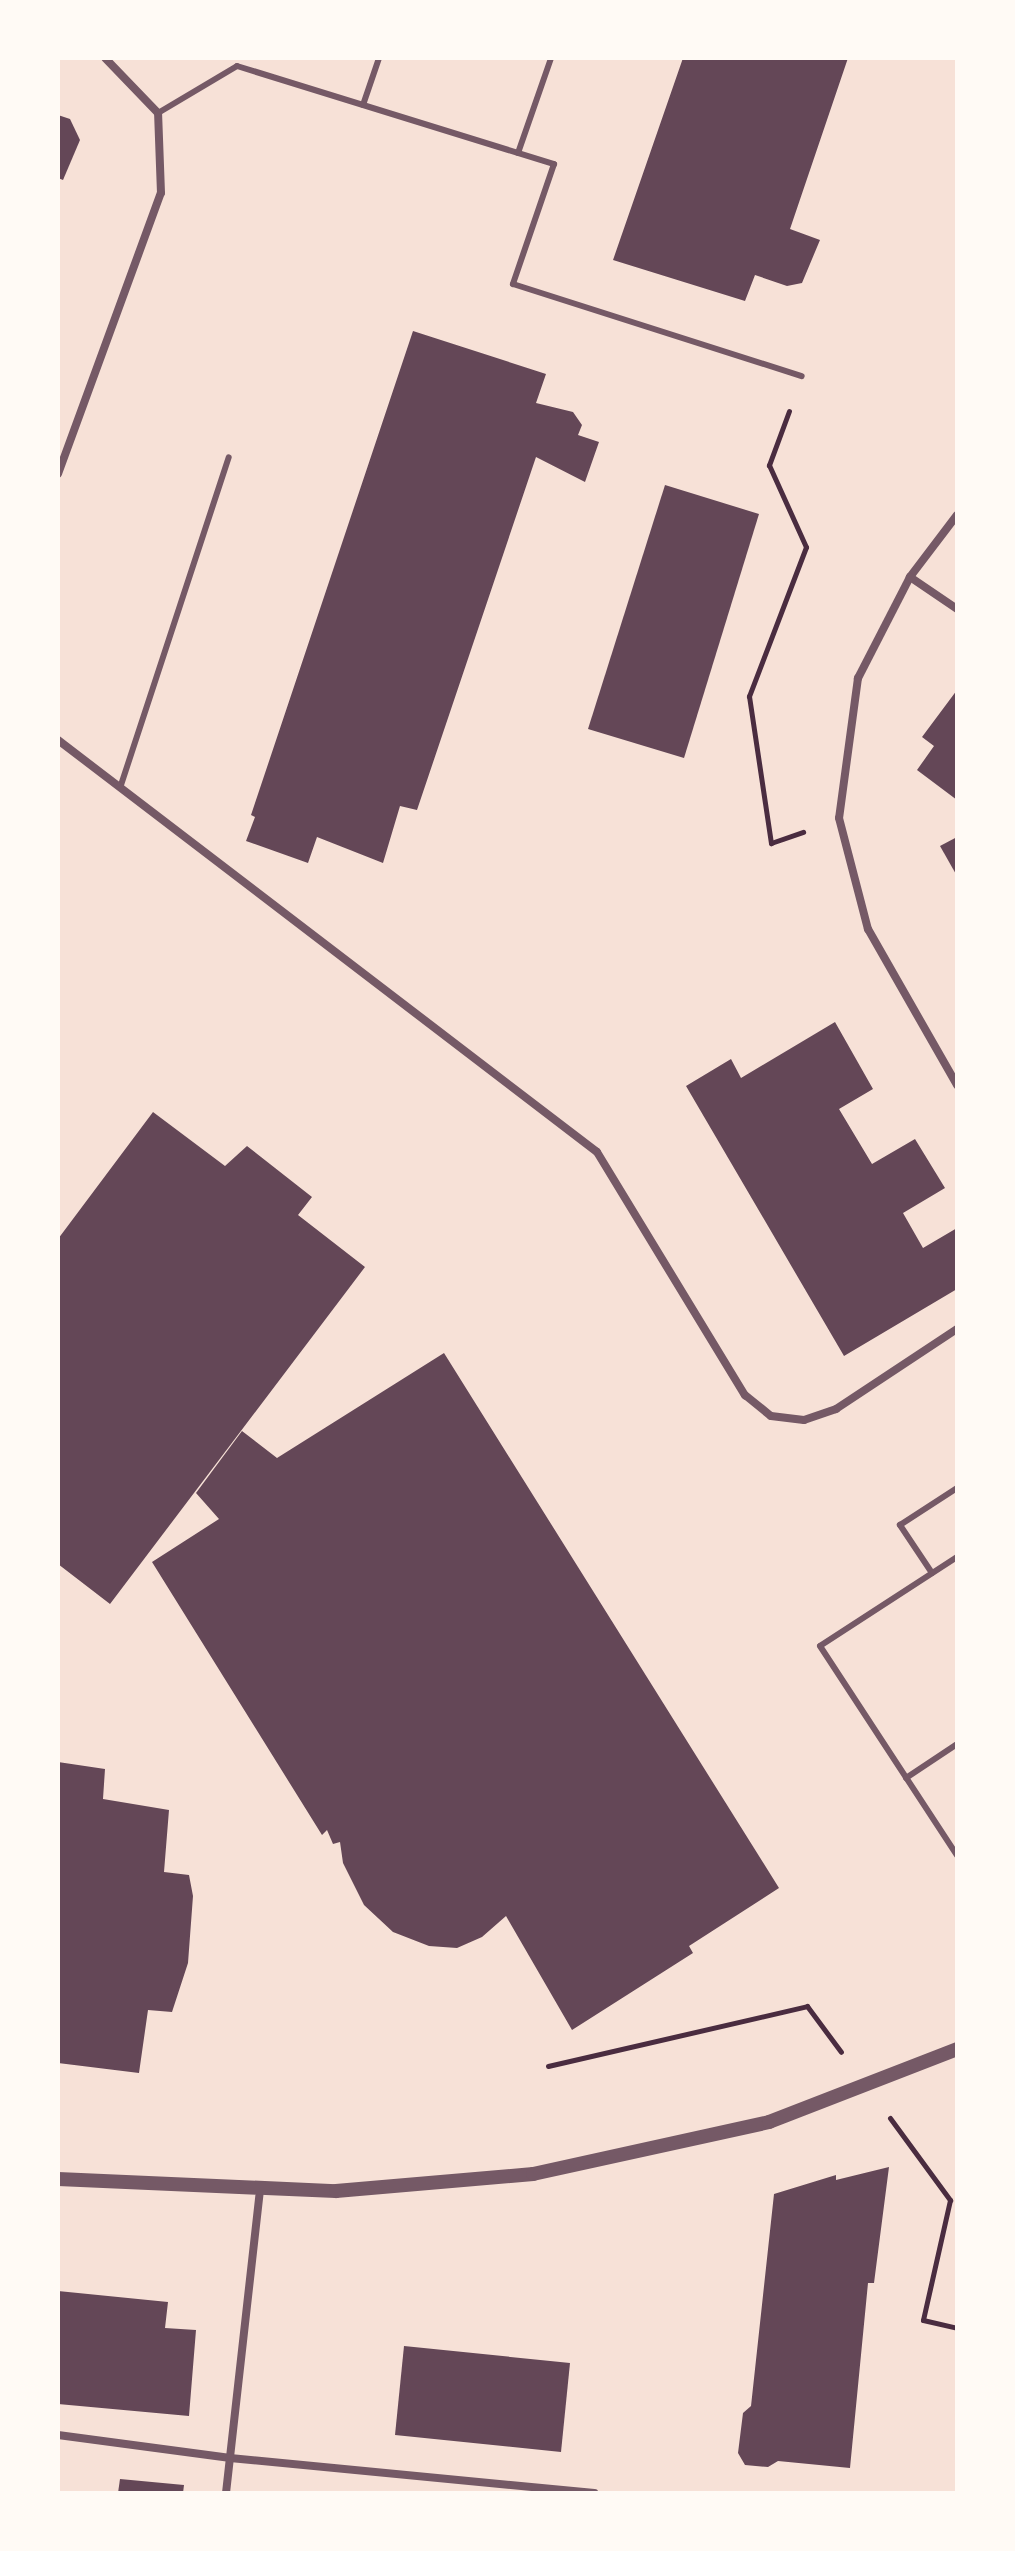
<!DOCTYPE html>
<html>
<head>
<meta charset="utf-8">
<style>
	body { margin:0 }
	#map { position:relative; width:1015px; height:2551px; overflow:hidden; background:#f7e1d7; font-family:Poppins,sans-serif }
	div>[style] { position:absolute }
	.building>* { inset:0; background:#644757 }
	.path>* { height:5px; margin:-2.5px; padding:0 2.5px; transform-origin:2.5px; border-radius:2.5px; background:#4a2c40 }
	.service>* { height:6px; margin:-3px; padding:0 3px; transform-origin:3px; border-radius:3px; background:#755966 }
	.minor>* { height:8px; margin:-4px; padding:0 4px; transform-origin:4px; border-radius:4px; background:#755966 }
	.tertiary>* { height:14px; margin:-7px; padding:0 7px; transform-origin:7px; border-radius:7px; background:#755966 }
	span { translate:-50% -50%; white-space:nowrap; text-align:center; line-height:1.15; -webkit-text-stroke:6px #fffaf5; paint-order:stroke }
	.frame { position:absolute; inset:0; border:60px solid #fffaf5; pointer-events:none }
</style>
</head>
<body>
<div id="map">
	<div class="building">
		<i style="clip-path:polygon(683px 58px,848px 58px,790px 229px,820px 240px,802px 283px,787px 286px,755px 275px,745px 301px,613px 260px)"></i>
		<i style="clip-path:polygon(58px 115px,70px 119px,80px 140px,63px 180px,58px 178px)"></i>
		<i style="clip-path:polygon(413px 331px,546px 374px,536px 403px,573px 412px,582px 425px,578px 435px,599px 442px,585px 482px,536px 457px,417px 810px,400px 806px,383px 863px,317px 837px,308px 863px,246px 841px,255px 817px,251px 815px)"></i>
		<i style="clip-path:polygon(665px 485px,759px 514px,684px 758px,588px 729px)"></i>
		<i style="clip-path:polygon(957px 690px,957px 800px,917px 770px,934px 746px,922px 737px)"></i>
		<i style="clip-path:polygon(957px 837px,957px 876px,940px 846px)"></i>
		<i style="clip-path:polygon(835px 1022px,873px 1089px,839px 1109px,872px 1164px,915px 1139px,945px 1188px,903px 1213px,923px 1248px,957px 1228px,957px 1289px,844px 1356px,686px 1086px,731px 1059px,741px 1078px)"></i>
		<i style="clip-path:polygon(153px 1112px,225px 1166px,247px 1146px,312px 1197px,298px 1215px,365px 1267px,110px 1604px,58px 1564px,58px 1239px)"></i>
		<i style="clip-path:polygon(444px 1353px,779px 1888px,689px 1946px,693px 1953px,572px 2030px,506px 1916px,482px 1937px,457px 1948px,429px 1946px,393px 1932px,364px 1905px,343px 1863px,340px 1842px,333px 1844px,327px 1830px,322px 1835px,152px 1562px,219px 1519px,196px 1493px,242px 1431px,277px 1458px)"></i>
		<i style="clip-path:polygon(58px 1762px,105px 1769px,103px 1799px,169px 1810px,164px 1872px,189px 1875px,193px 1896px,188px 1963px,172px 2012px,148px 2010px,139px 2073px,58px 2063px)"></i>
		<i style="clip-path:polygon(889px 2167px,874px 2283px,868px 2283px,850px 2468px,778px 2461px,768px 2467px,745px 2465px,738px 2453px,743px 2413px,751px 2406px,774px 2194px,836px 2175px,836px 2180px)"></i>
		<i style="clip-path:polygon(58px 2291px,168px 2302px,165px 2328px,196px 2330px,189px 2416px,58px 2404px)"></i>
		<i style="clip-path:polygon(404px 2346px,570px 2363px,561px 2452px,395px 2435px)"></i>
		<i style="clip-path:polygon(120px 2479px,184px 2485px,183px 2493px,118px 2493px)"></i>
	</div>
	<div class="path">
		<i style="left:789px;top:411px;width:58px;rotate:110.3deg"></i>
		<i style="left:769px;top:465px;width:90px;rotate:65.7deg"></i>
		<i style="left:806px;top:547px;width:160px;rotate:110.9deg"></i>
		<i style="left:749px;top:696px;width:149px;rotate:81.5deg"></i>
		<i style="left:771px;top:843px;width:34px;rotate:-19deg"></i>
		<i style="left:548px;top:2066px;width:266px;rotate:-13deg"></i>
		<i style="left:807px;top:2006px;width:57px;rotate:53.5deg"></i>
		<i style="left:890px;top:2118px;width:102px;rotate:53.8deg"></i>
		<i style="left:950px;top:2200px;width:123px;rotate:102.7deg"></i>
		<i style="left:923px;top:2320px;width:35px;rotate:13deg"></i>
	</div>
	<div class="service">
		<i style="left:363px;top:105px;width:50px;rotate:-71.2deg"></i>
		<i style="left:158px;top:113px;width:92px;rotate:-30.7deg"></i>
		<i style="left:237px;top:66px;width:332px;rotate:17.2deg"></i>
		<i style="left:554px;top:164px;width:127px;rotate:108.9deg"></i>
		<i style="left:513px;top:284px;width:303px;rotate:17.7deg"></i>
		<i style="left:518px;top:153px;width:101px;rotate:-70.8deg"></i>
		<i style="left:120px;top:788px;width:348px;rotate:-71.8deg"></i>
		<i style="left:957px;top:1557px;width:163px;rotate:147deg"></i>
		<i style="left:820px;top:1646px;width:250px;rotate:56.8deg"></i>
		<i style="left:932px;top:1573px;width:58px;rotate:-123.7deg"></i>
		<i style="left:900px;top:1525px;width:68px;rotate:-33deg"></i>
		<i style="left:906px;top:1778px;width:61px;rotate:-33.7deg"></i>
	</div>
	<div class="minor">
		<i style="left:58px;top:474px;width:299px;rotate:-69.9deg"></i>
		<i style="left:161px;top:193px;width:80px;rotate:-92.1deg"></i>
		<i style="left:158px;top:113px;width:76px;rotate:-133.9deg"></i>
		<i style="left:957px;top:515px;width:78px;rotate:127.2deg"></i>
		<i style="left:910px;top:577px;width:114px;rotate:117.2deg"></i>
		<i style="left:858px;top:678px;width:141px;rotate:97.7deg"></i>
		<i style="left:839px;top:818px;width:115px;rotate:75.4deg"></i>
		<i style="left:868px;top:929px;width:180px;rotate:60.3deg"></i>
		<i style="left:910px;top:577px;width:57px;rotate:34.2deg"></i>
		<i style="left:58px;top:740px;width:678px;rotate:37.39deg"></i>
		<i style="left:597px;top:1152px;width:285px;rotate:58.7deg"></i>
		<i style="left:745px;top:1395px;width:33px;rotate:39deg"></i>
		<i style="left:771px;top:1416px;width:33px;rotate:7deg"></i>
		<i style="left:804px;top:1420px;width:34px;rotate:-19deg"></i>
		<i style="left:836px;top:1409px;width:145px;rotate:-33.5deg"></i>
		<i style="left:58px;top:2435px;width:174px;rotate:7.6deg"></i>
		<i style="left:230px;top:2458px;width:366px;rotate:5.5deg"></i>
		<i style="left:226px;top:2493px;width:305px;rotate:-83.6deg"></i>
	</div>
	<div class="tertiary">
		<i style="left:58px;top:2179px;width:278px;rotate:2.5deg"></i>
		<i style="left:336px;top:2191px;width:198px;rotate:-4.9deg"></i>
		<i style="left:533px;top:2174px;width:242px;rotate:-12.4deg"></i>
		<i style="left:769px;top:2122px;width:202px;rotate:-21.2deg"></i>
	</div>
	<div class="frame"></div>
</div>
</body>
</html>
